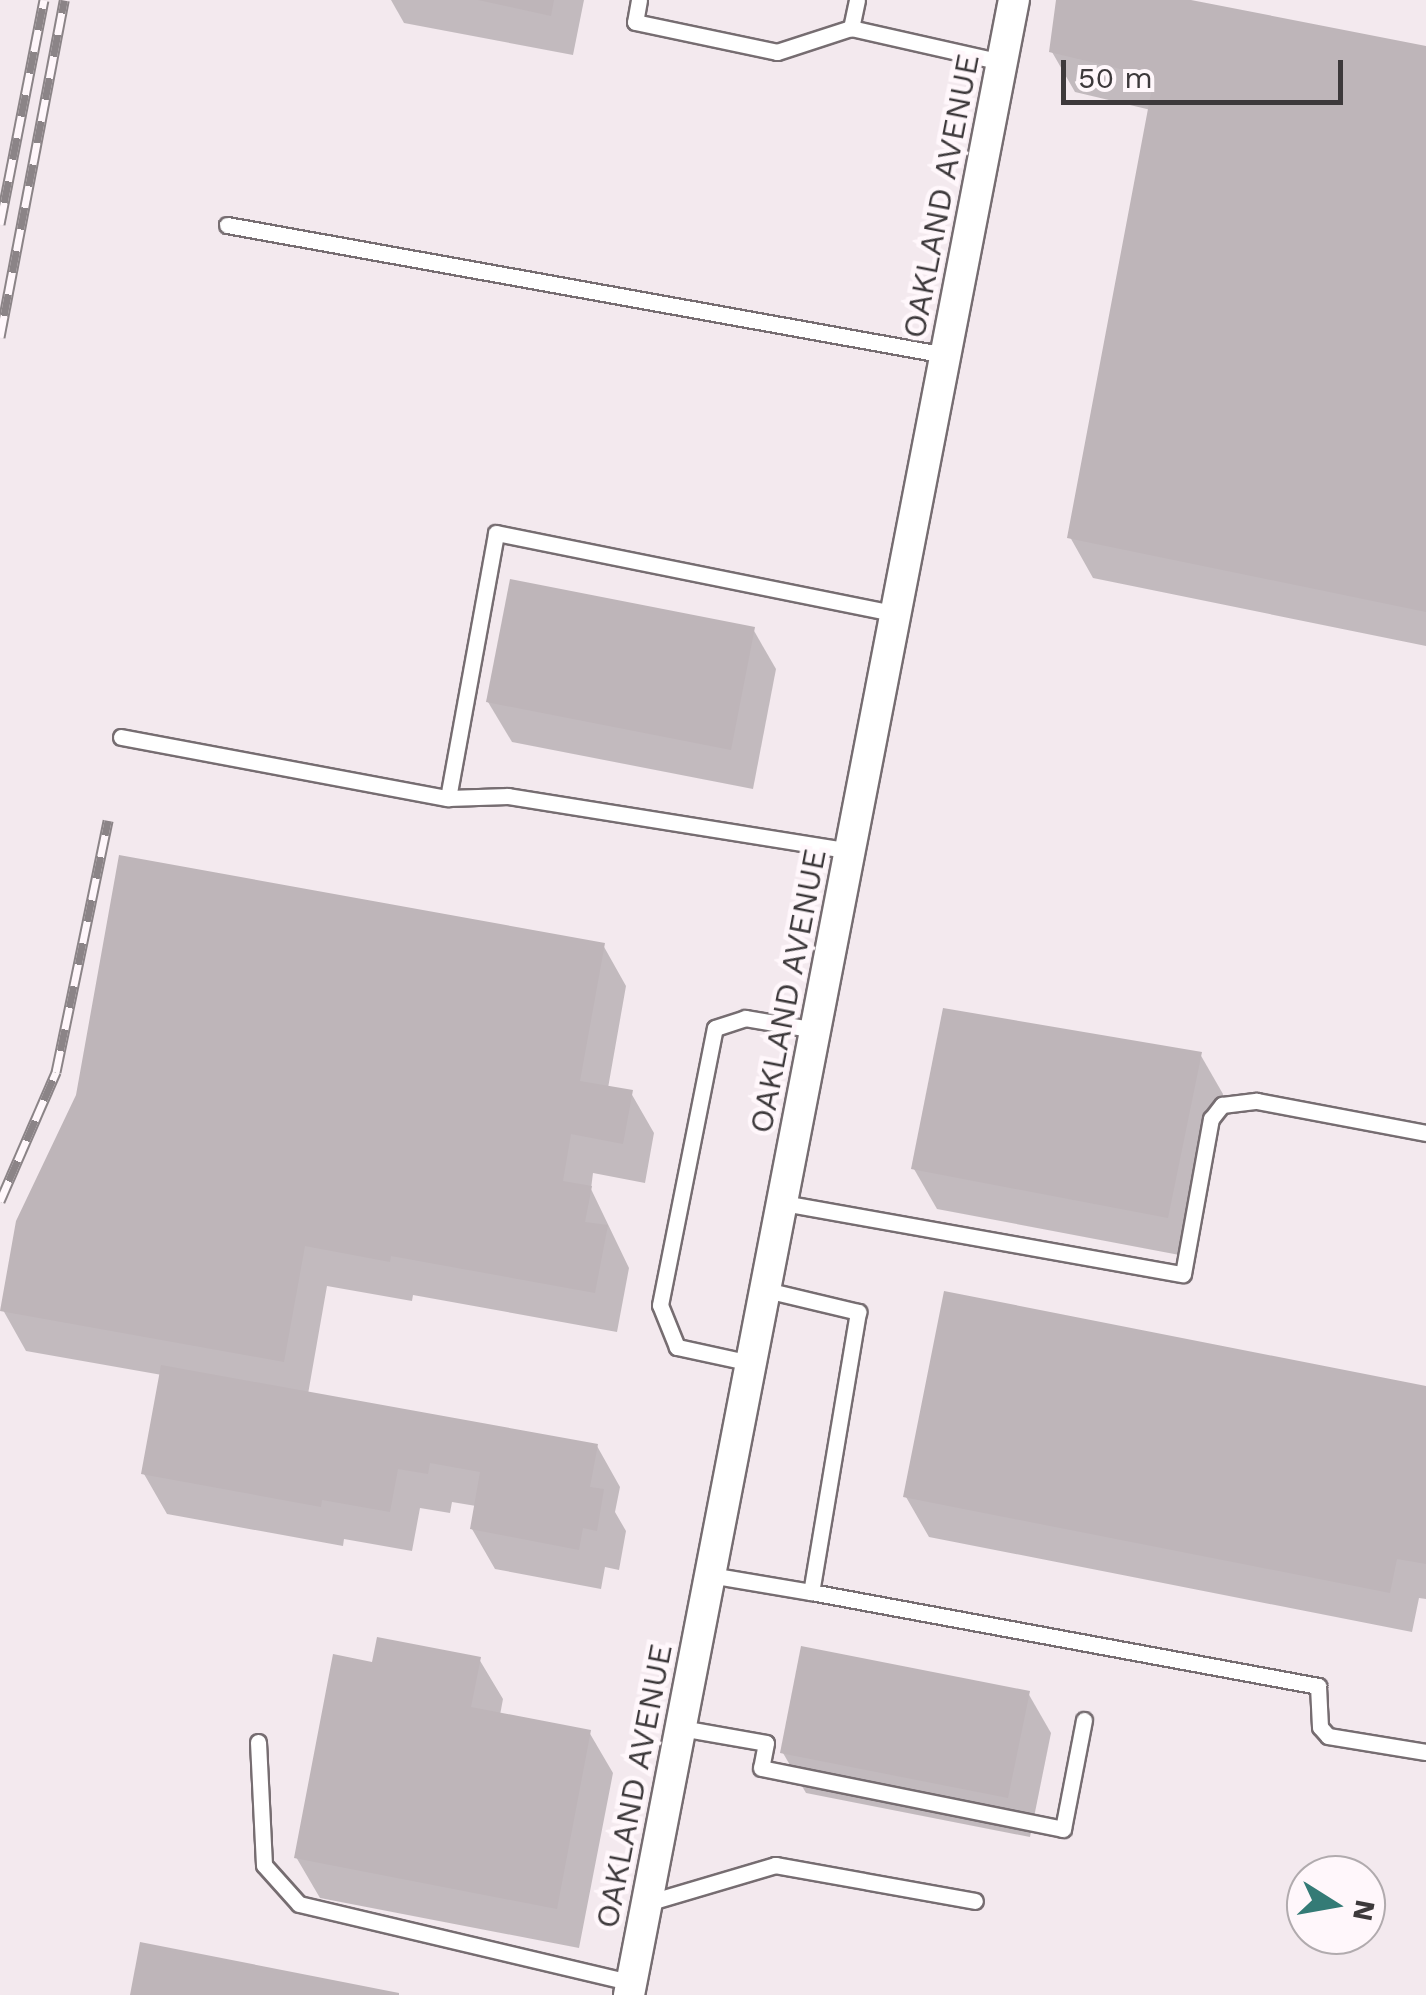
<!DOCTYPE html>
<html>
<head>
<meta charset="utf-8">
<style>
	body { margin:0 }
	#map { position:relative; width:1426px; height:1995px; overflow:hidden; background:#f3e9ee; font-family:"Work Sans",sans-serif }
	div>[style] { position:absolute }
	.shadow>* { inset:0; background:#0003 }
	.building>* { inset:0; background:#beb5b9 }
	.roads { filter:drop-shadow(2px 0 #766d71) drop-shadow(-2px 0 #766d71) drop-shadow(0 2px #766d71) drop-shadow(0 -2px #766d71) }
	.lane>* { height:15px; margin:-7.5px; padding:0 7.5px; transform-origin:7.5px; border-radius:7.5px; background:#fff }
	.street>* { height:30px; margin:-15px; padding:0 15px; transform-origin:15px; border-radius:15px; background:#fff }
	.rail>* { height:11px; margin-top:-5.5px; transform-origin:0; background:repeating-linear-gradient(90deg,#fff7fb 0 22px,#8b8487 0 44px); box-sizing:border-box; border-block:2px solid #8b8487 }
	span { translate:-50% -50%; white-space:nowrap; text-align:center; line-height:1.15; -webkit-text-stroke:9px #fff7fb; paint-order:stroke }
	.street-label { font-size:32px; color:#3d393b }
	.north { position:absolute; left:1286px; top:1855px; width:100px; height:100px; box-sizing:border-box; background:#fff7fb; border:2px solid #b1abae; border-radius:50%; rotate:101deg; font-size:28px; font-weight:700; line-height:40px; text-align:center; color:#3d393b }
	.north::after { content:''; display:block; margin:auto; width:35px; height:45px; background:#347b76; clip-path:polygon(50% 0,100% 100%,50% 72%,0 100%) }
	.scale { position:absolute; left:1061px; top:60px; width:282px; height:45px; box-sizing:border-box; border:5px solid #3d393b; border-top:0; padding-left:12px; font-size:30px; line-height:35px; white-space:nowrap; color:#3d393b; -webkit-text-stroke:8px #fff7fb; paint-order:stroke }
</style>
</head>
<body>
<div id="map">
	<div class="shadow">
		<i style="clip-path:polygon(391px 0,584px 0,573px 55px,404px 23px)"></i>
		<i style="clip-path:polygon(1059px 0,1178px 0,1426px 49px,1426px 646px,1093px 578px,1070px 537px,1151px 110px,1075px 92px,1052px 52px)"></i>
		<i style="clip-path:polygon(753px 629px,776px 669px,753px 789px,512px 742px,488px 702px)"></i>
		<i style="clip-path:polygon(603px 945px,626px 986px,608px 1088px,631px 1093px,654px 1133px,645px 1183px,593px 1173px,591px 1189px,629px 1268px,617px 1332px,413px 1295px,412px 1301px,327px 1286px,308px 1394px,597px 1446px,620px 1487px,615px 1512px,626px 1531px,619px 1570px,605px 1567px,601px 1589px,495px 1569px,472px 1529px,476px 1506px,452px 1502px,450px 1513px,420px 1508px,412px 1551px,344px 1539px,343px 1546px,167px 1514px,144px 1474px,162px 1375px,26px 1351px,3px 1310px)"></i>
		<i style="clip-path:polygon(1200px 1054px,1223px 1094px,1190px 1257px,937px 1209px,914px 1169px)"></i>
		<i style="clip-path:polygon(1426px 1389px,1426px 1599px,1419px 1598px,1412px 1632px,929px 1537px,906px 1497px)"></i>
		<i style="clip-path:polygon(479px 1659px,503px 1699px,500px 1715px,589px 1732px,613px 1773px,579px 1948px,320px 1898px,296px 1857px)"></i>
		<i style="clip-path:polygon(1028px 1693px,1051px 1733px,1030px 1837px,806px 1793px,783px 1753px)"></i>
	</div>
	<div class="building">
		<i style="clip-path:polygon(478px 0,554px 0,551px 16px)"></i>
		<i style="clip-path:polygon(1056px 0,1191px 0,1426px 46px,1426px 612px,1067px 538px,1154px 77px,1049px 52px)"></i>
		<i style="clip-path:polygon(510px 579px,755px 627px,731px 750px,486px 702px)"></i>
		<i style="clip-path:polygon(119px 855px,605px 943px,580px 1081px,633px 1090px,623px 1144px,571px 1134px,563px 1181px,592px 1186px,585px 1222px,608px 1225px,595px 1293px,391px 1256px,390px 1262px,305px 1246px,284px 1362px,0 1311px,16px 1221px,76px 1095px)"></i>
		<i style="clip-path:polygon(943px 1008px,1202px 1052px,1168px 1218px,911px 1169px)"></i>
		<i style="clip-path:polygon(944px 1291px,1426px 1386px,1426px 1564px,1397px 1559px,1390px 1593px,903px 1497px)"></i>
		<i style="clip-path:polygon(161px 1365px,598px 1444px,590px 1487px,604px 1489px,597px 1531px,583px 1528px,579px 1550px,470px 1529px,480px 1472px,430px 1463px,428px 1474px,398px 1469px,390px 1512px,322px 1500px,321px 1507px,141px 1474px)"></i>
		<i style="clip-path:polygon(377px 1637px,481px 1657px,471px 1707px,591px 1730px,557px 1909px,294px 1858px,333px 1654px,372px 1662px)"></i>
		<i style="clip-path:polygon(801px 1646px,1030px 1691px,1008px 1798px,780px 1753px)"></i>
		<i style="clip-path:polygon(140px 1942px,399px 1993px,399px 1995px,130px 1995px)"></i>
	</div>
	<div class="roads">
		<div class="lane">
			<i style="left:639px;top:0;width:22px;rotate:100deg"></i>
			<i style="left:635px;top:22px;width:145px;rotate:11.9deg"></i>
			<i style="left:777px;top:52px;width:78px;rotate:-18deg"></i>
			<i style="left:857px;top:0;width:29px;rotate:102deg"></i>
			<i style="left:851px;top:28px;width:155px;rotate:12.7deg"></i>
			<i style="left:227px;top:225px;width:731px;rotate:10.25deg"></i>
			<i style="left:121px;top:737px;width:333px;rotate:10.6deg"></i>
			<i style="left:448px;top:798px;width:60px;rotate:-1.9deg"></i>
			<i style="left:508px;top:796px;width:346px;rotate:9.1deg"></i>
			<i style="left:448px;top:798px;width:269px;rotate:-79.7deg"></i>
			<i style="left:496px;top:533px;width:408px;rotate:11.4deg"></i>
			<i style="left:783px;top:1203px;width:406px;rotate:10.1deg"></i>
			<i style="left:1183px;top:1274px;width:158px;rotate:-79.8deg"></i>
			<i style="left:1211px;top:1119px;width:18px;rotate:-52deg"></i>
			<i style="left:1222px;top:1105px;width:35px;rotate:-7deg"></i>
			<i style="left:1257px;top:1101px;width:172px;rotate:10.7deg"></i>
			<i style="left:766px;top:1290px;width:95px;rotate:13.4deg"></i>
			<i style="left:858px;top:1312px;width:284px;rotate:99.5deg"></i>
			<i style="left:811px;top:1592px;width:516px;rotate:10.5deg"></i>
			<i style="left:1318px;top:1686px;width:41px;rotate:87.2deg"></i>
			<i style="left:1320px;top:1727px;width:12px;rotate:48deg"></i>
			<i style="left:1328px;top:1736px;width:99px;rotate:9.3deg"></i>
			<i style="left:751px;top:1363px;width:76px;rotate:-167.8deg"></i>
			<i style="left:677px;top:1347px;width:45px;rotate:-112deg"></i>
			<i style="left:660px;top:1305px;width:282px;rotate:-78.8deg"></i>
			<i style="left:715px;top:1028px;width:32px;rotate:-18deg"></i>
			<i style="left:745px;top:1018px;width:72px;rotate:9.6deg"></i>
			<i style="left:710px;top:1575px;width:102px;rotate:9.6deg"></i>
			<i style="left:681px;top:1728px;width:86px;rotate:10deg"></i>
			<i style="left:766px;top:1743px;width:25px;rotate:101deg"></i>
			<i style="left:761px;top:1768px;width:308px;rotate:11.4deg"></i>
			<i style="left:1063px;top:1829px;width:111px;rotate:-79.1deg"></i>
			<i style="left:258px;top:1742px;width:123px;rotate:87.2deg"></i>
			<i style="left:264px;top:1865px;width:52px;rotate:48.1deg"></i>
			<i style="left:299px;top:1904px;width:342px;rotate:13.3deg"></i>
			<i style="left:647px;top:1903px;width:134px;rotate:-16.5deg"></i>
			<i style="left:775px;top:1865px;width:203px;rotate:10.2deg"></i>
		</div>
		<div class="street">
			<i style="left:629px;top:1995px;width:2032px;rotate:-79.08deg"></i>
		</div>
	</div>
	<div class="rail">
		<i style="left:0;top:224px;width:228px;rotate:-78.9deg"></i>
		<i style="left:0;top:337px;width:343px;rotate:-79.2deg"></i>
		<i style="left:0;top:1201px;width:141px;rotate:-66.5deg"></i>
		<i style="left:56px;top:1072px;width:257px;rotate:-78.3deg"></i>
	</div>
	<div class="street-label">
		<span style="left:941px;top:196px;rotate:-79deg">OAKLAND AVENUE</span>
		<span style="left:788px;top:991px;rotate:-79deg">OAKLAND AVENUE</span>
		<span style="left:634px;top:1786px;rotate:-79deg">OAKLAND AVENUE</span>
	</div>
	<div class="north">N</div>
	<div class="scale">50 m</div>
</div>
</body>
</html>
